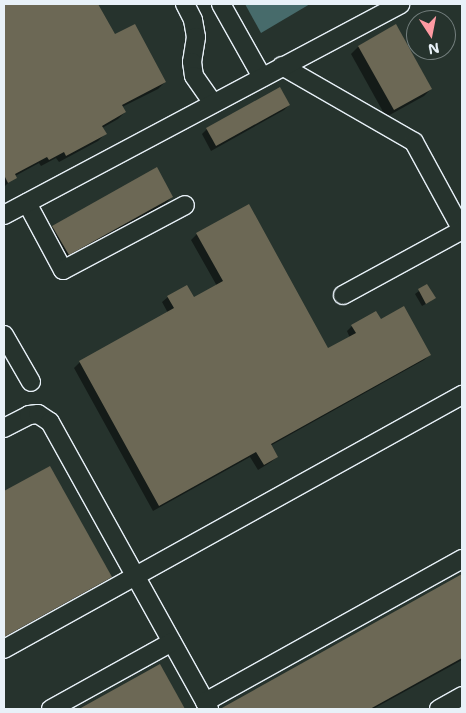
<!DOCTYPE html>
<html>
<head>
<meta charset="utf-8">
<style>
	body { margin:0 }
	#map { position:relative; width:466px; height:713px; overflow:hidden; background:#26332d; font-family:"Shantell Sans",sans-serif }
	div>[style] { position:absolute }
	.water>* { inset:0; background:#476b6b }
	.shadow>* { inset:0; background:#0007 }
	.building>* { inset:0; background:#6c6855 }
	.roads { filter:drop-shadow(1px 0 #e8f1f8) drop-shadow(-1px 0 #e8f1f8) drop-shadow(0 1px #e8f1f8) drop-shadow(0 -1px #e8f1f8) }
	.minor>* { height:18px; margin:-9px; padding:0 9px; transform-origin:9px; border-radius:9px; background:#26332d }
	span { translate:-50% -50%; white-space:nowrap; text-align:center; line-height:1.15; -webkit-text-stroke:4px #26332d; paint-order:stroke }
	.frame { position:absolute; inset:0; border:5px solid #e8f1f8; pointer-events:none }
	.north { position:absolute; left:406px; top:10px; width:50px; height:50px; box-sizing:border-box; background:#26332d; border:1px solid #747f7e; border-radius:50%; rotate:169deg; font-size:14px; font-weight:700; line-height:20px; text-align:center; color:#e8f1f8 }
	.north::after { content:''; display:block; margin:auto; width:18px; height:22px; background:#ff9aa2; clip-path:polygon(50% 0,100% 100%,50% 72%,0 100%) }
</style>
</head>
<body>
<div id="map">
	<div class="water">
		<i style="clip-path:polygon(245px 4px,310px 4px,261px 33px)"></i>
	</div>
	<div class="shadow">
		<i style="clip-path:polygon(4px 4px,97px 4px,114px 36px,165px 82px,158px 89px,122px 107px,125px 112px,118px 119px,102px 128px,105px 134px,98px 141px,59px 162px,56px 158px,41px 166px,39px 163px,15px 176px,4px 187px)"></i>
		<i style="clip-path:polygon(396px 26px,431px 89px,424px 96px,386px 117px,351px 54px,358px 47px)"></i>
		<i style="clip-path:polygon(289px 105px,284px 110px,211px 151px,202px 134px,207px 129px)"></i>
		<i style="clip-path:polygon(172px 197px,165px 204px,61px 261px,46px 234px,53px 227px)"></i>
		<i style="clip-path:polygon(197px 234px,328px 350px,350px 338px,347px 331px,352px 326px,380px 321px,430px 355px,424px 360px,270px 446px,277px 457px,271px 462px,258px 470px,250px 457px,153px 511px,74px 368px,80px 362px,168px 313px,162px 302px,168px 297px,194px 299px,217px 286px,191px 240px)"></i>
		<i style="clip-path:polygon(427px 285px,431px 301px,422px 306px,415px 294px)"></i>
		<i style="clip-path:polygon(49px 467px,110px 577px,103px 584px,4px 639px,4px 493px)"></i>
		<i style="clip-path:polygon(462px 575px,462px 660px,373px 709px,223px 709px)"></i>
		<i style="clip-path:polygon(160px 666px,184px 709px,82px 709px)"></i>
	</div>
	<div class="building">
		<i style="clip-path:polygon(4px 4px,98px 4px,115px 34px,135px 24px,166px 82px,122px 105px,126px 112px,102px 126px,107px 134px,66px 156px,64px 152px,49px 160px,47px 157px,15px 174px,17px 178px,8px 183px,4px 175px)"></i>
		<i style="clip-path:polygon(396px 24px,432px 89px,394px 110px,358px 46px)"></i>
		<i style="clip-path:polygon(280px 87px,290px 105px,216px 146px,206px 128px)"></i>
		<i style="clip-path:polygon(157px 167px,173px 197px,69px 255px,52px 226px)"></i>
		<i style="clip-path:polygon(249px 204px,328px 348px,356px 333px,351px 325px,376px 311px,381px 319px,404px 306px,431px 355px,271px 444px,278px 457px,264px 465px,256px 452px,159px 506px,79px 361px,174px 308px,167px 296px,187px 285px,194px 297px,223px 281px,196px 233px)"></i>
		<i style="clip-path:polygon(427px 284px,436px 298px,426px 304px,418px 289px)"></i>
		<i style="clip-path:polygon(50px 466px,112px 577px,4px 637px,4px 491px)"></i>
		<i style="clip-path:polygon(462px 574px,462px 658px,370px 709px,220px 709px)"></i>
		<i style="clip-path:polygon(160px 664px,185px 709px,79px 709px)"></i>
	</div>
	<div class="roads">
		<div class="minor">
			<i style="left:185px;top:4px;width:18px;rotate:63deg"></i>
			<i style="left:193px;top:20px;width:17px;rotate:80deg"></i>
			<i style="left:196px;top:37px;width:25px;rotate:99deg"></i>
			<i style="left:192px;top:62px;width:14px;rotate:82deg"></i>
			<i style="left:194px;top:76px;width:33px;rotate:55deg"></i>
			<i style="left:221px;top:4px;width:84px;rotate:60.7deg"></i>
			<i style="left:282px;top:66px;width:152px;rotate:29.9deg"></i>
			<i style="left:414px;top:142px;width:100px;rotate:61.4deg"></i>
			<i style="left:27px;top:203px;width:76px;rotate:61.8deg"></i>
			<i style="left:63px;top:270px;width:138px;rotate:-28deg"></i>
			<i style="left:4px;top:215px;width:449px;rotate:-28deg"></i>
			<i style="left:343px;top:295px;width:136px;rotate:-28.6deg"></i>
			<i style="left:4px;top:335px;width:54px;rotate:60.1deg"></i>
			<i style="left:4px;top:428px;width:28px;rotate:-27deg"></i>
			<i style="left:29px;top:415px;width:9px;rotate:-6deg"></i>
			<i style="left:38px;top:414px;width:14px;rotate:34deg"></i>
			<i style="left:50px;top:422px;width:328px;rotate:61deg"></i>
			<i style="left:4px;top:649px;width:524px;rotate:-29.01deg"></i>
			<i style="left:205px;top:702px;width:294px;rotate:-29.1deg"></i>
			<i style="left:51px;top:709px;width:138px;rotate:-29deg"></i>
			<i style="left:439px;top:709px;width:26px;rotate:-29deg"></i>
		</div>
	</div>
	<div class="frame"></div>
	<div class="north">N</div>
</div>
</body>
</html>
